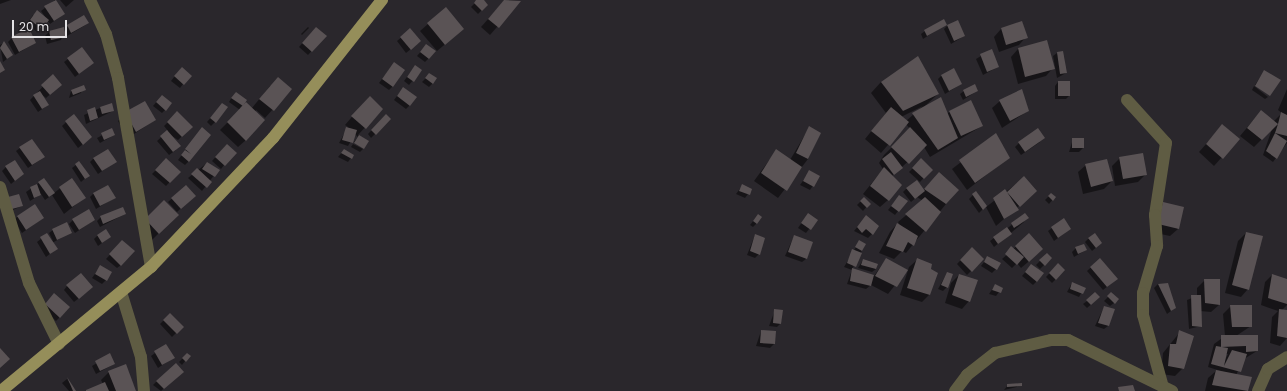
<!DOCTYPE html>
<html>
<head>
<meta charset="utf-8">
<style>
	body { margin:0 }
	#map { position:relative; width:1287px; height:391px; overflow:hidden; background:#2a272c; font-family:Poppins,sans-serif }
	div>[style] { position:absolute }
	.shadow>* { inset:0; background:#0007 }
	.building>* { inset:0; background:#5a5355 }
	.minor>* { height:12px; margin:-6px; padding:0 6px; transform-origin:6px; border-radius:6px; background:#5f5c43 }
	.major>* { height:12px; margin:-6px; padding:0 6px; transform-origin:6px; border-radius:6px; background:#958e5a }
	span { translate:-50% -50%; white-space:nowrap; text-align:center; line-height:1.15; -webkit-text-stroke:3px #211e22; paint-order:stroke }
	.scale { position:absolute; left:12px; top:20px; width:55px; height:18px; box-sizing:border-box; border:2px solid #e4e2e5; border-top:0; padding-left:5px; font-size:12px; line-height:14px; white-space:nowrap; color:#e4e2e5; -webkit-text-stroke:3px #211e22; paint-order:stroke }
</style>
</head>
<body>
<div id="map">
	<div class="shadow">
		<i style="clip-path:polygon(0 0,11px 0,0 4px)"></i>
		<i style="clip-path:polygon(55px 0,64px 14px,60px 17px,50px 24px,47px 20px,37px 32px,27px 24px,33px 15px,46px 18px,41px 11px)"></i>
		<i style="clip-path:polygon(60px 0,74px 0,66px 7px)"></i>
		<i style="clip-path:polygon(478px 0,487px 5px,478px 14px,471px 7px)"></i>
		<i style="clip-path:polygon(505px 0,520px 1px,490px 35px,481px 27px)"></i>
		<i style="clip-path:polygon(84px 16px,88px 23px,84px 26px,67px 36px,64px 31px,61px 40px,47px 44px,45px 36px,49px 32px,63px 30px)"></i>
		<i style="clip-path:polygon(1021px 22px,1026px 37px,1019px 45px,999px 52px,994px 37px,1001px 29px)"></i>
		<i style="clip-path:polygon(428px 24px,455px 36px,437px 51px,420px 31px)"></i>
		<i style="clip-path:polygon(946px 24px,923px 39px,921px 34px,925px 31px)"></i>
		<i style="clip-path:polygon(948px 25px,964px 36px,951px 44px,944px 29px)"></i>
		<i style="clip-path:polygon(308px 27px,309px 28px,302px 35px,301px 34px)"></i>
		<i style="clip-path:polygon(410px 30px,416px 45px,406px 53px,397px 41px)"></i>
		<i style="clip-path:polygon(312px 32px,325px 36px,308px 55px,299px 47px)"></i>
		<i style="clip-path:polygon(12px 38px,35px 43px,15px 55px,8px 42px)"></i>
		<i style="clip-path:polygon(4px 43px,12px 55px,3px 62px,0 45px)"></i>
		<i style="clip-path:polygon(423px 49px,429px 58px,425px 62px,417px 56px)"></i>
		<i style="clip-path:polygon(1018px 49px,1053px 68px,1046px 76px,1018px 84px,1011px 57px)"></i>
		<i style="clip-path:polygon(991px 50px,998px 67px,983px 75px,976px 59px)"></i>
		<i style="clip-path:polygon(1057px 53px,1066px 73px,1057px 78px,1053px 56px)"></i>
		<i style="clip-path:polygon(68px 59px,89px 66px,75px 77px,64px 62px)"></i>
		<i style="clip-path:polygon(391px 67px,393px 86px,389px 90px,379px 83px)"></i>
		<i style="clip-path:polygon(412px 70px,421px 71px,409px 85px,404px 81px)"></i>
		<i style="clip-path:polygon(1264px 71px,1269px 95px,1255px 85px)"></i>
		<i style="clip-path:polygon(178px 72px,183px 84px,180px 88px,171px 81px)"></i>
		<i style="clip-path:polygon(53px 76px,57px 88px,46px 98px,41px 94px,48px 105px,38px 112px,30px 100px)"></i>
		<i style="clip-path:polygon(941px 76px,961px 84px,945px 94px,938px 79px)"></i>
		<i style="clip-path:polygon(426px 78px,433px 83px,429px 87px,422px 82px)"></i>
		<i style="clip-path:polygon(evenodd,881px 82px,938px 94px,925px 106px,947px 114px,950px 111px,982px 126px,930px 157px,924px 147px,892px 176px,888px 200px,880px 207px,863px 194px,883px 169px,879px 163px,884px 155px,910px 129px,906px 124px,881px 153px,865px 139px,886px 113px,871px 93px,881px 82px,923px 106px,906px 121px,901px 117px,923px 106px)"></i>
		<i style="clip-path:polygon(1058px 82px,1069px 96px,1066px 99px,1055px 99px,1055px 86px)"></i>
		<i style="clip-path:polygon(83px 86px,81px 93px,69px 98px,71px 91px)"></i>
		<i style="clip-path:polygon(270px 86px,290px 90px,265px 118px,256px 110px,246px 140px,238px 147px,220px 130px,240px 110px,229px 102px,232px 97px,246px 100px,240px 108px,252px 108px)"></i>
		<i style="clip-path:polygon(1254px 86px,1268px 97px,1265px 99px,1252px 90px)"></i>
		<i style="clip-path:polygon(403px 88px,410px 105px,406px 109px,394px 100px)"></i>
		<i style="clip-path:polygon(1287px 89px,1287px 143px,1273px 162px,1263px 155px,1272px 129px,1254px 147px,1240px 136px,1261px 111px,1273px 122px,1282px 113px,1278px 110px)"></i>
		<i style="clip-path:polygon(964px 91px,977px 91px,963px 100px,960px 94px)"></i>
		<i style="clip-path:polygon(158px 100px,165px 110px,162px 113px,153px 106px)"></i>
		<i style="clip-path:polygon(1000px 101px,1028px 111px,1002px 128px,992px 108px)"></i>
		<i style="clip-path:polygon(362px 105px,382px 109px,358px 135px,368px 141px,364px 148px,354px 142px,358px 137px,355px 134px,348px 146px,339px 143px,348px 127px,345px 125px)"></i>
		<i style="clip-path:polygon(100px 108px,113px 111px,86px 124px,84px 115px)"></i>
		<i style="clip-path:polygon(219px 108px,215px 122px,211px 126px,207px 122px)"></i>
		<i style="clip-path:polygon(126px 113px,155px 120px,128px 138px,118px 121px)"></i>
		<i style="clip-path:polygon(177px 113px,192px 127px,178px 140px,169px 134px,176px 150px,169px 155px,157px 141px,168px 131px,164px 126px)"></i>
		<i style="clip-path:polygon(74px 115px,87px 141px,78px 148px,62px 126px)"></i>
		<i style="clip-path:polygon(386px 115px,390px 119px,371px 138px,368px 134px)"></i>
		<i style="clip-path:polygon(1223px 125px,1238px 139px,1214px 166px,1199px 152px)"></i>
		<i style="clip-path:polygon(809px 128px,820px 133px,808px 159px,778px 198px,754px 181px,776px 151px,790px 160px)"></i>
		<i style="clip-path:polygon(112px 130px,114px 135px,100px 143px,97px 138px)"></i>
		<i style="clip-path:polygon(199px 132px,189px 161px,185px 165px,178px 160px)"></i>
		<i style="clip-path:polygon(996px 135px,1008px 158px,967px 190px,952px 169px)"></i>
		<i style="clip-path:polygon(1073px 139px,1083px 148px,1079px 152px,1069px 152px)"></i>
		<i style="clip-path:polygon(1040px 142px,1021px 155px,1015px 147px,1019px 143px)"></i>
		<i style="clip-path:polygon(353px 144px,363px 149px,360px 152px,351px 147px)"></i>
		<i style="clip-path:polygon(20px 148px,40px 160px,28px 168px,16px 151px)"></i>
		<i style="clip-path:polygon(223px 149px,224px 165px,221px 169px,212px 161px)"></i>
		<i style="clip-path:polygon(344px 150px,353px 155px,348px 162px,338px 157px)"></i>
		<i style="clip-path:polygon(94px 158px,115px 162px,98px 174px,90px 162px)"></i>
		<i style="clip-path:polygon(1120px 158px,1146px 174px,1138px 182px,1115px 186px,1112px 166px)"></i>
		<i style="clip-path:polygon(166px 160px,179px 172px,166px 186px,152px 174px)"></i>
		<i style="clip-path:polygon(921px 160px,931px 170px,920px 182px,909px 172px)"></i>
		<i style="clip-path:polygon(207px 163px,218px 170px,202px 191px,188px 178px)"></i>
		<i style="clip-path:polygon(76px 165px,88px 176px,81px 182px,72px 168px)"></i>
		<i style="clip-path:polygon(1086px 165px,1112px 181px,1104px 189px,1083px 194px,1078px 172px)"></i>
		<i style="clip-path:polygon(6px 167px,23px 174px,11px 184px,2px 171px)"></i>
		<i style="clip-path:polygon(810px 171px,819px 176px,810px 190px,800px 185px)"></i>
		<i style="clip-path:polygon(1024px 178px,1028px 198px,996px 226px,986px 207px)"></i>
		<i style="clip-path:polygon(72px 179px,84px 198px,64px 214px,52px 195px,45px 200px,41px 194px,30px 201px,26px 192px,39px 183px,54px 193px)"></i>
		<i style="clip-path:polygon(932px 181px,946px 204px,906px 253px,902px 251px,894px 259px,879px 253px,890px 232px,897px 224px,901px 227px,898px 222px,923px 201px,917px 197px,911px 202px,903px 192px,907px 188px,923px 190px)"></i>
		<i style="clip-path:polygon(186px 186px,194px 196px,177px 212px,168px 202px)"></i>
		<i style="clip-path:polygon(742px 186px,751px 190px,745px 198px,736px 194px)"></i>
		<i style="clip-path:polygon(976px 192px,986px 206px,979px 213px,969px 199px)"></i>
		<i style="clip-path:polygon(93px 194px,114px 198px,96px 209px,90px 197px)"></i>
		<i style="clip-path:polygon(1051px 194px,1055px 197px,1049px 204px,1045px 200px)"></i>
		<i style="clip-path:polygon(864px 198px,869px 204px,863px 211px,857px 205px)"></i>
		<i style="clip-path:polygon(896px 200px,898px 211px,895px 215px,888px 210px)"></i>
		<i style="clip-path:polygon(5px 202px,22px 206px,8px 212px)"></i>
		<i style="clip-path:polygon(1156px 211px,1178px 229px,1170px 236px,1151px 232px)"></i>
		<i style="clip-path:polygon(125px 214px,100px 227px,97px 221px,101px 217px)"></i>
		<i style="clip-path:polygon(177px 215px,151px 241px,138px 227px)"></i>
		<i style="clip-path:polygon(758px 215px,757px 223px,753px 227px,750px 225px)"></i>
		<i style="clip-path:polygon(1025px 215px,1024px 222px,994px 247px,990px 241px)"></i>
		<i style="clip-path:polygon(17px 217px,43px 218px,22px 233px,14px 220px)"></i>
		<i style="clip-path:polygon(805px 218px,816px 220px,806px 233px,798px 228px)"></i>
		<i style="clip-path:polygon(73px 220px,94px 220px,75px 233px,69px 224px)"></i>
		<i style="clip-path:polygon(863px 220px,872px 234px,868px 238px,854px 231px)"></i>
		<i style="clip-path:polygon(1052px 228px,1070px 229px,1054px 241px,1048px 231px)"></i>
		<i style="clip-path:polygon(53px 230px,70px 233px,52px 243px,56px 249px,46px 257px,37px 242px,47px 234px,53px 241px,49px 233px)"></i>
		<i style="clip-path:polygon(1246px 233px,1248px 289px,1241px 297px,1225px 293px,1238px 241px)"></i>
		<i style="clip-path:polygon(98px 235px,110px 237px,98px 246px,94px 239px)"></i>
		<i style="clip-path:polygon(755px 235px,759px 254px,755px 258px,747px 255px)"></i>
		<i style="clip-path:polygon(1029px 235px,1034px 257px,1021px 268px,1017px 263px,1012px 268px,1002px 259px)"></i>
		<i style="clip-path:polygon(794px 236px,806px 259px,802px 262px,785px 256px)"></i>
		<i style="clip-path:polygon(1089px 238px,1098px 246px,1092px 251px,1085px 242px)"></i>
		<i style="clip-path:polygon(859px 242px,865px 245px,852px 269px,874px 276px,886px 259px,907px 270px,888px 294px,871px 285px,866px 289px,847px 284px,852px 270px,844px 267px)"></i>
		<i style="clip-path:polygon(119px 245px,121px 265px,117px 268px,106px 259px)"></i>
		<i style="clip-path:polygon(972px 248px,983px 259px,967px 275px,957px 264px)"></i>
		<i style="clip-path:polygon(1076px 248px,1086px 250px,1074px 257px,1072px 252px)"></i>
		<i style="clip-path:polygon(1047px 254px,1051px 258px,1040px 269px,1036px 265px)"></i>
		<i style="clip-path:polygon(988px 257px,996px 269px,992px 273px,981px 266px)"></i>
		<i style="clip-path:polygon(1100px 259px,1113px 282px,1103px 290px,1087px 271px)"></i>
		<i style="clip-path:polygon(863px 260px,876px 269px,872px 272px,858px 268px)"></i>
		<i style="clip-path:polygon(917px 260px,930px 294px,922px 302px,900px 295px,909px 267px)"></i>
		<i style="clip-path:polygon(1058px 264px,1056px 279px,1052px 283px,1046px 277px)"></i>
		<i style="clip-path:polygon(100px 267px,106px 280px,102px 284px,92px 278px)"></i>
		<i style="clip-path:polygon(1028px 269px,1037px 281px,1033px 285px,1022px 276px)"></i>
		<i style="clip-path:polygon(947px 273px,947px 287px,943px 291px,938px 289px)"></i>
		<i style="clip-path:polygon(959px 275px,969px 301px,962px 309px,945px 303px,951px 283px)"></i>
		<i style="clip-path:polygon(1272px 275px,1287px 280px,1287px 305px,1282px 310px,1287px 311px,1287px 338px,1280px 346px,1270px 343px,1272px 317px,1278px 311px,1261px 305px,1265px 282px)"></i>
		<i style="clip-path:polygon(1205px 280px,1219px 305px,1211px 312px,1200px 311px,1201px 326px,1189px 329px,1187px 300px,1197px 296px,1197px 288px)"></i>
		<i style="clip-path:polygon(1072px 283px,1084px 288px,1079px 297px,1067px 292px)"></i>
		<i style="clip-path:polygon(1158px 284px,1167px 284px,1175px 308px,1167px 314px,1154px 288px)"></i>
		<i style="clip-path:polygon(995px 285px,1002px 288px,996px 296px,989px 294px)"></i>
		<i style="clip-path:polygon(67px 286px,88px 291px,74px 302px,64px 290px)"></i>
		<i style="clip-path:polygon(1111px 294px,1118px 300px,1110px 306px,1104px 301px)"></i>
		<i style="clip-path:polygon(51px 298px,60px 317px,56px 321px,42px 308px)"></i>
		<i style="clip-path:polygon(1087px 301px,1095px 301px,1087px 308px,1083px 304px)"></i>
		<i style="clip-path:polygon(evenodd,1231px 306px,1251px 326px,1236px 336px,1257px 351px,1244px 359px,1236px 375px,1251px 378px,1247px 391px,1205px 391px,1208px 378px,1216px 371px,1227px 373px,1208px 367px,1214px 344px,1225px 336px,1223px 314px,1231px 306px,1225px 354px,1228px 354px,1224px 362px,1225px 354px)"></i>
		<i style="clip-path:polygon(1104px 307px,1108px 326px,1104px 329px,1095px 326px)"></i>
		<i style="clip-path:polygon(775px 310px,780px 324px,777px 327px,769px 326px)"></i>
		<i style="clip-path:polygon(170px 314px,182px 327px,172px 337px,160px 324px)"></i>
		<i style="clip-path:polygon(761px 331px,774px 344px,770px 348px,756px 346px)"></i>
		<i style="clip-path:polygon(1180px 332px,1183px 368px,1175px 376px,1161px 374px,1163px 353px)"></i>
		<i style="clip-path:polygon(166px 345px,173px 358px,158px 368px,151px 356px)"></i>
		<i style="clip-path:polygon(110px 355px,114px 364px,96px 374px,92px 366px)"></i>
		<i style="clip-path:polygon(189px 356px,182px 365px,179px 362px,183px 358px)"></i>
		<i style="clip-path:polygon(109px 372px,135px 391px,86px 391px,103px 384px,101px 380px)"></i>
		<i style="clip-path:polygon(179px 375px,161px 391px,153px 385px,157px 381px)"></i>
		<i style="clip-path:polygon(67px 379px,75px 391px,69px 391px,62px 383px)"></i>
		<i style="clip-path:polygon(1008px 385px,1021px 386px,1004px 390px)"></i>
	</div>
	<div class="building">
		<i style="clip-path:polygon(56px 0,65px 14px,54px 21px,44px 6px)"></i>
		<i style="clip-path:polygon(476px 0,484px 0,488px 5px,482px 11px,474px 3px)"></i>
		<i style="clip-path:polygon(504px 0,521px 1px,499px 28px,488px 19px)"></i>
		<i style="clip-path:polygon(446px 7px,464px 29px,445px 45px,427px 23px)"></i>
		<i style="clip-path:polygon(37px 10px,49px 20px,42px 29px,30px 20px)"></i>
		<i style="clip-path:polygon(84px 15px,89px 23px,71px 33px,67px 25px)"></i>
		<i style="clip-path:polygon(944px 19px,947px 25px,927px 36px,924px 30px)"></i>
		<i style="clip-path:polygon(958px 20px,965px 36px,954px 41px,947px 25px)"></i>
		<i style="clip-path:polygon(1022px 21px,1028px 38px,1006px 45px,1001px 28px)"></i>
		<i style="clip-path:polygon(64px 27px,66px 37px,51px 40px,49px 31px)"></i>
		<i style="clip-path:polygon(316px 27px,327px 36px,312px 52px,302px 43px)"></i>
		<i style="clip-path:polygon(29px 28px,36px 43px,19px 52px,11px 37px)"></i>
		<i style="clip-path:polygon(410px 28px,421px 41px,411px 50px,400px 37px)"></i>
		<i style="clip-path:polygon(1047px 40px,1055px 69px,1025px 77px,1018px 48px)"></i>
		<i style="clip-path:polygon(4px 41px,13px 55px,7px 59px,0 48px)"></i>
		<i style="clip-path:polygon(426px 44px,436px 51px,429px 59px,420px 52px)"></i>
		<i style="clip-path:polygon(82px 47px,94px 63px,79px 74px,67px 58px)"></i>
		<i style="clip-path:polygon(992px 49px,999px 67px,987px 72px,980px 54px)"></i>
		<i style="clip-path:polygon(1063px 51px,1067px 73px,1060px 74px,1057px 52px)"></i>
		<i style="clip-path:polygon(918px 56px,939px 94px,903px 111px,881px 82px)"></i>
		<i style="clip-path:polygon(0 61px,5px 70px,0 73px)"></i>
		<i style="clip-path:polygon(394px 62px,405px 70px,393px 87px,382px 79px)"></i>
		<i style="clip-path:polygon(415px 65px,422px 70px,414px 82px,407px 77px)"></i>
		<i style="clip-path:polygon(182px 67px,192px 76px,184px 85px,174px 76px)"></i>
		<i style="clip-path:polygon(954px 68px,962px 84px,949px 91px,941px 75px)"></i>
		<i style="clip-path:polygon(1264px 70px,1281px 80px,1270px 96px,1255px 86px)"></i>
		<i style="clip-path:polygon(429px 73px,437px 78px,433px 84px,425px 78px)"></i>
		<i style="clip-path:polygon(53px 74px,62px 85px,50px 95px,41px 85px)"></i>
		<i style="clip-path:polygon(278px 77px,292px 89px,274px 111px,259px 99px)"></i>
		<i style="clip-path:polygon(1058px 81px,1070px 81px,1070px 96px,1058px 96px)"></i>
		<i style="clip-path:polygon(975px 84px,978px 91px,966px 97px,963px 90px)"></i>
		<i style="clip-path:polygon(84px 85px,86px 90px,73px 95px,71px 90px)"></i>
		<i style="clip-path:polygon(403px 87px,417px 97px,410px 106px,397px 96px)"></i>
		<i style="clip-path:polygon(1022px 89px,1029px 111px,1010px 121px,999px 100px)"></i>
		<i style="clip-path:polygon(40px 91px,49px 105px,42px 109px,33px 95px)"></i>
		<i style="clip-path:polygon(236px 92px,247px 100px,243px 106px,231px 98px)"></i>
		<i style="clip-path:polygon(162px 95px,172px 103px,166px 111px,156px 102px)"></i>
		<i style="clip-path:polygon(370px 96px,383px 109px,366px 129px,351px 116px)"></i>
		<i style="clip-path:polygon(941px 97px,958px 138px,938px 150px,912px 113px)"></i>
		<i style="clip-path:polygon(971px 100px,983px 126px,961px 136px,949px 111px)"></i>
		<i style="clip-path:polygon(145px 101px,156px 120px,136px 132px,125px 112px)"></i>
		<i style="clip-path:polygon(246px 102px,265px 120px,246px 141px,227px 122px)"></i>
		<i style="clip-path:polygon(112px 103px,114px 111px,102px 114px,100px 107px)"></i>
		<i style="clip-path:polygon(222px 103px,228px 107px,216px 123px,210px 118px)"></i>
		<i style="clip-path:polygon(95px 107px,98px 118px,90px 121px,87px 110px)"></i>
		<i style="clip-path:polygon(891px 107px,909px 122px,890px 146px,871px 131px)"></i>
		<i style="clip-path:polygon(1261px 110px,1278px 124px,1281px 112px,1287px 115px,1287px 136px,1275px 133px,1278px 124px,1262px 140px,1247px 128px)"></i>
		<i style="clip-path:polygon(177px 111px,193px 127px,182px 137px,167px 122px)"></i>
		<i style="clip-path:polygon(74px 114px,92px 137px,83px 145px,65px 121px)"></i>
		<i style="clip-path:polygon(386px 114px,391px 119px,376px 135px,371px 130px)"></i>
		<i style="clip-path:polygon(1222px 124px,1240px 139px,1223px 159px,1206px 144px)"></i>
		<i style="clip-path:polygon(809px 126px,821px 133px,808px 159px,796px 153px)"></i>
		<i style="clip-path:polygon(202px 127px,211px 135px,189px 162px,181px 155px,185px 150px,191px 154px,185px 149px)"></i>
		<i style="clip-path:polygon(346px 127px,357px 130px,353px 143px,342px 140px)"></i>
		<i style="clip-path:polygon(910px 127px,927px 145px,909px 164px,891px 147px)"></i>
		<i style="clip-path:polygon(112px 128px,115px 135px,104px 140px,101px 133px)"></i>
		<i style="clip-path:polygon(1038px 128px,1045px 138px,1025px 152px,1018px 142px)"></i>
		<i style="clip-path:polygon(167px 130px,181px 146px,173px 152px,160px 136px)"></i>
		<i style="clip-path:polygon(996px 133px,1010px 158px,975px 183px,959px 160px)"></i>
		<i style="clip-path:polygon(1275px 133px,1287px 141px,1277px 159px,1266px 151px)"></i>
		<i style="clip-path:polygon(359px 135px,369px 141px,364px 149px,354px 143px)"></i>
		<i style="clip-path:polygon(1072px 138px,1084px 138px,1084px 148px,1072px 148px)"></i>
		<i style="clip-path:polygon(32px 139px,45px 157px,32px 165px,19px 147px)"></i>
		<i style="clip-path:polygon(227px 144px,237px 153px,225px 166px,215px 157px)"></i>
		<i style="clip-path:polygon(108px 149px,117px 162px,102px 171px,93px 158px)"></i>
		<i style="clip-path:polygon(344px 149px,354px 155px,352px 159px,341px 153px)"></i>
		<i style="clip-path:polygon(776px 149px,802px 167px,787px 191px,761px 173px)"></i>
		<i style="clip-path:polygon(891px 152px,903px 168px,894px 175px,882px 159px)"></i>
		<i style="clip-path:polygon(1143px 153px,1147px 175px,1123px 179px,1119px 157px)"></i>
		<i style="clip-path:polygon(166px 158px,181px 172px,170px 183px,155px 170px)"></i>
		<i style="clip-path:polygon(921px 158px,933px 170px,924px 179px,912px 168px)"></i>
		<i style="clip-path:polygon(1107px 159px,1113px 181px,1091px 187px,1085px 164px)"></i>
		<i style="clip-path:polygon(15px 160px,24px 174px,15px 181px,5px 166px)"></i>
		<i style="clip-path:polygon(79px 161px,90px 176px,85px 179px,75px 164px)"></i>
		<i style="clip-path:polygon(207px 162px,220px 170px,215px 177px,202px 169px)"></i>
		<i style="clip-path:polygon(884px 167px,902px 185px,889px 201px,870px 186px)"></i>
		<i style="clip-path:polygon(197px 168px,212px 182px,207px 188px,191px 174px)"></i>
		<i style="clip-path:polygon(809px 170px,820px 176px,814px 187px,803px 181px)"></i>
		<i style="clip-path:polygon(939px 172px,959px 190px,946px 204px,924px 189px)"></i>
		<i style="clip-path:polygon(1024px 176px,1037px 191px,1020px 207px,1007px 192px,1019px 210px,1004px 219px,993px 198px,1005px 189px,1007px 192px)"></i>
		<i style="clip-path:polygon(44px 178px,55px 193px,49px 197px,38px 182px)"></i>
		<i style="clip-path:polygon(72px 178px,86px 198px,72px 207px,59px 187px)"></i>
		<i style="clip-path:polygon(917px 180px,925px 191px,915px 199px,906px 188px)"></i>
		<i style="clip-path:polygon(37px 184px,41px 195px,34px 198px,30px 187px)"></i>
		<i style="clip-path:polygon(742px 184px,752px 189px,750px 195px,739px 191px)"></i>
		<i style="clip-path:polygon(108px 185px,116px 198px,100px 206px,93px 193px)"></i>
		<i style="clip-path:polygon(186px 185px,196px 196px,181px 209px,171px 198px)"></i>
		<i style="clip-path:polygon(976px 191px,987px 206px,983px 210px,972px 194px)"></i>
		<i style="clip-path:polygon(1051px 193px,1056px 197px,1053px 201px,1048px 196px)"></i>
		<i style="clip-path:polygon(19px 194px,23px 206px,12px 209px,8px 197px)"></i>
		<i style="clip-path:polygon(899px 195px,908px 201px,899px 212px,891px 206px)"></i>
		<i style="clip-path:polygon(864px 197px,871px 204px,867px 208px,860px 201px)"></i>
		<i style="clip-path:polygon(925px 197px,941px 212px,926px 232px,905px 214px)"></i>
		<i style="clip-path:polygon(164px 200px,179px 215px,159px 234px,145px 219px)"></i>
		<i style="clip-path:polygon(1163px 202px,1184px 207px,1179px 229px,1158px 224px)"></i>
		<i style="clip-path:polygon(35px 204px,44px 218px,26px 230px,17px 216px)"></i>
		<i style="clip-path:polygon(123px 207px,126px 214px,103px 224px,100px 216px)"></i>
		<i style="clip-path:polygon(89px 209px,95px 220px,79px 230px,72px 219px)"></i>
		<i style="clip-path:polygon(808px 213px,818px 220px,811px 230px,801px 223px)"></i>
		<i style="clip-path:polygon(1025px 213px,1029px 218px,1014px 228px,1011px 223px)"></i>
		<i style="clip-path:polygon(758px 214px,762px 217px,757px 224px,753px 221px)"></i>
		<i style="clip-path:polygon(866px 215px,879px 226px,873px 235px,866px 229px,862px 233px,857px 227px)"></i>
		<i style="clip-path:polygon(1064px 218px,1071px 229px,1058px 238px,1051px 227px)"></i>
		<i style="clip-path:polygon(67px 222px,72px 233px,57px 240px,52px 229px)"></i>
		<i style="clip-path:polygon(897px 223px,918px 236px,914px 246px,908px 242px,903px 252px,886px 246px)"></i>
		<i style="clip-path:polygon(1007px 227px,1012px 234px,998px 244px,993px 237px)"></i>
		<i style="clip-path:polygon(106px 229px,111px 237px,102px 243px,97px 235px)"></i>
		<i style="clip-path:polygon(1246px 232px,1263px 236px,1249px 290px,1232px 285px)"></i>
		<i style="clip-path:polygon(47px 233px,58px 249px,50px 254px,40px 237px)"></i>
		<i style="clip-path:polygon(1029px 233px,1043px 249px,1029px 262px,1015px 246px)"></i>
		<i style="clip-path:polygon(1095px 233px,1102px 243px,1096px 248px,1088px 238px)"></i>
		<i style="clip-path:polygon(755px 234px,765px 238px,760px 255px,750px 251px)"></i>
		<i style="clip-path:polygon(794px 235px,813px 242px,807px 259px,788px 252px)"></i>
		<i style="clip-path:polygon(122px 240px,135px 251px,121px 266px,109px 254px)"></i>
		<i style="clip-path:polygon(859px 240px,866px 244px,862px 251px,855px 247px)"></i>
		<i style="clip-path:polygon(1084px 244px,1087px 250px,1078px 254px,1075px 247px)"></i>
		<i style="clip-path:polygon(1011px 246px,1024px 257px,1017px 265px,1005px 254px)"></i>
		<i style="clip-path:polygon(972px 247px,984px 259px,972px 272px,960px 260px)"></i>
		<i style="clip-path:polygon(852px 249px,862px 253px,856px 267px,847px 263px)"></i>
		<i style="clip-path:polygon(1047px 253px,1052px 258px,1045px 266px,1039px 260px)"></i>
		<i style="clip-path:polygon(987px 256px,1001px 263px,997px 270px,984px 262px)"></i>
		<i style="clip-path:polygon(886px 258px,908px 270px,897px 287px,875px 276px)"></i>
		<i style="clip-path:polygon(917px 258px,932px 264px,931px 269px,938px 273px,930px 295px,907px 288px)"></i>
		<i style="clip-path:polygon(1100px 258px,1118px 279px,1107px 287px,1090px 267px)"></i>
		<i style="clip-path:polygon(863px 259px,878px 264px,876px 269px,861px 265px)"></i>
		<i style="clip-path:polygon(1058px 263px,1065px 270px,1056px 280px,1049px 273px)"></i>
		<i style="clip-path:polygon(1031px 264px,1044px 273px,1037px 282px,1025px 272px)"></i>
		<i style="clip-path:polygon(100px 265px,112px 272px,107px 281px,95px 274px)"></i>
		<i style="clip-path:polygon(852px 268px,874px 275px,871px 286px,850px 281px)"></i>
		<i style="clip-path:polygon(947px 272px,953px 274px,948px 288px,941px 285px)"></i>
		<i style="clip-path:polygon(81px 273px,93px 287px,79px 299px,66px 285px)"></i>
		<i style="clip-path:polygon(959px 274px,978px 280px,970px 302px,952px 295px)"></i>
		<i style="clip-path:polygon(1272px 274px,1287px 279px,1287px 304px,1268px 298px)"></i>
		<i style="clip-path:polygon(1204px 279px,1220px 279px,1220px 305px,1205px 303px)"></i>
		<i style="clip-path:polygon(1072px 282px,1086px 288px,1083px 294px,1070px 289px)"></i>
		<i style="clip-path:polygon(1168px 283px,1176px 308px,1171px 311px,1158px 284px)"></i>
		<i style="clip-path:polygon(995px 284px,1003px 288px,1001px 293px,992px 290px)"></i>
		<i style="clip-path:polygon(1095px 292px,1100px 297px,1091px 305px,1086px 300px)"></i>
		<i style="clip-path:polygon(1111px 292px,1119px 299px,1115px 304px,1107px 296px)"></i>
		<i style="clip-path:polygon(54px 293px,70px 307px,60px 318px,45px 304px)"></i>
		<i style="clip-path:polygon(1191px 295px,1201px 295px,1202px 327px,1192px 326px)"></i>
		<i style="clip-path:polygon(1230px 305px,1252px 305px,1252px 327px,1232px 327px)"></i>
		<i style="clip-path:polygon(1104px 306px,1115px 309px,1109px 326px,1098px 323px)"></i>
		<i style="clip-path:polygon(774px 309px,783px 310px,781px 324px,773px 323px)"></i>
		<i style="clip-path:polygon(1279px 309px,1287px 310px,1287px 338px,1277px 336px)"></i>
		<i style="clip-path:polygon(170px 313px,184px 327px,177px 334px,163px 320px)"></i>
		<i style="clip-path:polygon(761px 330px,776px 331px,775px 344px,760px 343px)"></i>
		<i style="clip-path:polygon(1179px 330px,1194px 336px,1184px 369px,1168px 366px,1170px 344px,1176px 344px)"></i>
		<i style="clip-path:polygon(1221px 335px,1258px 335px,1258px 351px,1246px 352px,1246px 346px,1221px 347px)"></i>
		<i style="clip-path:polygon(166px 344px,175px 358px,162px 365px,154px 351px)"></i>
		<i style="clip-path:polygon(1216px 346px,1228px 348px,1224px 366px,1232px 350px,1247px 354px,1241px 372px,1211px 364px)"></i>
		<i style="clip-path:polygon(0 348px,10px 359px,0 368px)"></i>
		<i style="clip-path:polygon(110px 353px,115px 364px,100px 371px,95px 361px)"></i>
		<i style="clip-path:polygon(187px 353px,191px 356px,186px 362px,182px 358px)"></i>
		<i style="clip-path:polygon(176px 363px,184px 372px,164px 389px,156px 381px)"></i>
		<i style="clip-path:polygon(126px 364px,136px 391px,116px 391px,108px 371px)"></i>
		<i style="clip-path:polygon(1216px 370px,1252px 377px,1248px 391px,1212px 385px)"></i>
		<i style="clip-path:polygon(67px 377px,76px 391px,73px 391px)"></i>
		<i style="clip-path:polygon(105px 382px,109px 391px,86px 391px,86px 390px)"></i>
		<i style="clip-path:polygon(1022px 383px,1022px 386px,1007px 387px,1007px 384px)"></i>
		<i style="clip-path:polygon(1133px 385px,1135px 391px,1119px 391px,1118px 387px)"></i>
	</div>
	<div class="minor">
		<i style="left:90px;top:0;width:38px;rotate:65deg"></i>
		<i style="left:106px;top:34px;width:46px;rotate:74.7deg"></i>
		<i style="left:118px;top:78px;width:192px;rotate:80.1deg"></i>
		<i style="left:1127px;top:100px;width:58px;rotate:47.8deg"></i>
		<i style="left:1166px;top:143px;width:73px;rotate:98.7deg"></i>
		<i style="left:1155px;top:215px;width:31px;rotate:86deg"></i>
		<i style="left:1157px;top:246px;width:49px;rotate:106.6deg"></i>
		<i style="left:1143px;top:293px;width:22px;rotate:90deg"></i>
		<i style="left:1143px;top:315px;width:75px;rotate:74.5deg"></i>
		<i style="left:0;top:187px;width:100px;rotate:73.2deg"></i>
		<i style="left:29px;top:283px;width:68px;rotate:63.8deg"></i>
		<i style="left:121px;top:292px;width:68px;rotate:72.9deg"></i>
		<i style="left:141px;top:357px;width:34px;rotate:85deg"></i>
		<i style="left:955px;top:391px;width:20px;rotate:-53deg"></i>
		<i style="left:967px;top:375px;width:36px;rotate:-38deg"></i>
		<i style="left:995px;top:353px;width:57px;rotate:-13.1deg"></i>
		<i style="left:1051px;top:340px;width:17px"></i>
		<i style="left:1068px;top:340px;width:116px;rotate:26.1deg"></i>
		<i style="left:1258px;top:391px;width:24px;rotate:-66deg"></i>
		<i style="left:1268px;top:369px;width:22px;rotate:-32deg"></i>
	</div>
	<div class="major">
		<i style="left:1px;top:391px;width:195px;rotate:-39.6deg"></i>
		<i style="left:151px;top:267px;width:178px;rotate:-46.6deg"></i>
		<i style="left:273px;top:138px;width:176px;rotate:-51.7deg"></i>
	</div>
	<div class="scale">20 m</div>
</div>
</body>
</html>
